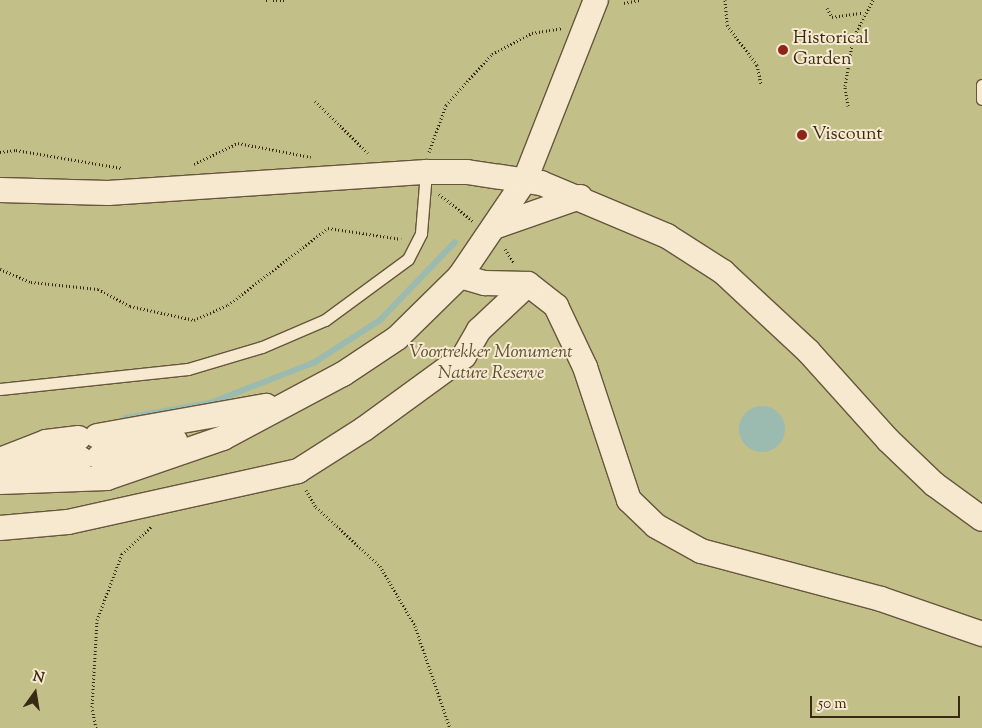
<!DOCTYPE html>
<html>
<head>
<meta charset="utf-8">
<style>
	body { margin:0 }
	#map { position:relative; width:982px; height:728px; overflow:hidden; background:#f2ddb6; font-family:"Sorts Mill Goudy",serif }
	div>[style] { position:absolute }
	.green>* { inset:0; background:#c2bf88 }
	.water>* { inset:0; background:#9bbbb0 }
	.round { border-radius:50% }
	.stream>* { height:6px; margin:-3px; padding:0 3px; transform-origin:3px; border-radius:3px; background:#9bbbb0 }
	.path>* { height:3px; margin-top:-1.5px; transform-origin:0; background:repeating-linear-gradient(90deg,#392913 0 1px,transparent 0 3.5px) }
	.roads { filter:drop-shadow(1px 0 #67563c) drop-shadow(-1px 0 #67563c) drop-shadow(0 1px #67563c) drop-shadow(0 -1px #67563c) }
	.lane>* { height:11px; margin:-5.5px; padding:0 5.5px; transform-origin:5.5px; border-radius:5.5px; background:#f7e9d0 }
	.street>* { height:24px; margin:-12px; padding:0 12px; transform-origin:12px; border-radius:12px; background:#f7e9d0 }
	.dots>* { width:14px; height:14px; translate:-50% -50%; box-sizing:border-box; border:2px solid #f7e9d0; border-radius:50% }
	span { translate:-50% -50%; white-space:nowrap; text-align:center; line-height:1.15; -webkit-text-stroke:4px #f7e9d0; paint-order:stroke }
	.poi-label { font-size:18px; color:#392913 }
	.left { translate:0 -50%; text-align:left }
	.park-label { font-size:18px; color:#5b4e30; font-style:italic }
	.north { position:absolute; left:10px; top:668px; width:50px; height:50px; -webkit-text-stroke:4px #f7e9d0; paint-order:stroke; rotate:13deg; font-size:14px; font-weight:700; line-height:20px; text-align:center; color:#392913 }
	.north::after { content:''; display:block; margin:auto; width:18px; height:22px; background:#392913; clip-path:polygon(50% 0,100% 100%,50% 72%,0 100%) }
	.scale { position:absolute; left:810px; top:696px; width:150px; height:22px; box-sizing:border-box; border:2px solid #392913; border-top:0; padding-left:6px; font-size:15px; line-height:18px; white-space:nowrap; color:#392913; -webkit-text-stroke:4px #f7e9d0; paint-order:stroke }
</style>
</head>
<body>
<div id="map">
	<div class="green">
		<i style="clip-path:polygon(0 0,982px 0,982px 728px,0 728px,0 494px,9px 491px,0 449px)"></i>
	</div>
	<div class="water">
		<i class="round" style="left:739px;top:406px;width:46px;height:46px"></i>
	</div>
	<div class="stream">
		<i style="left:125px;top:418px;width:86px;rotate:-10deg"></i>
		<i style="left:210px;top:403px;width:113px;rotate:-21.3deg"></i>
		<i style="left:315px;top:362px;width:77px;rotate:-32.9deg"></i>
		<i style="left:380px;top:320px;width:108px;rotate:-46.1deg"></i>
	</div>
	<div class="path">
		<i style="left:266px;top:0;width:18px"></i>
		<i style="left:725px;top:0;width:25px;rotate:85deg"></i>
		<i style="left:727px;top:25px;width:50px;rotate:53.1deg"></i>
		<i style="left:757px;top:65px;width:19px;rotate:78deg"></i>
		<i style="left:624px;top:3px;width:16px;rotate:-11deg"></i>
		<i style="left:827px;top:8px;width:10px;rotate:61deg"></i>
		<i style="left:832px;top:17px;width:30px;rotate:-8deg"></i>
		<i style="left:315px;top:101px;width:74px;rotate:44.5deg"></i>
		<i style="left:848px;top:106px;width:20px;rotate:-99deg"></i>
		<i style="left:845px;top:86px;width:49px;rotate:-80.5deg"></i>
		<i style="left:853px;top:38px;width:43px;rotate:-62.2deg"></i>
		<i style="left:0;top:152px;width:16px;rotate:-7deg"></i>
		<i style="left:16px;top:150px;width:107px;rotate:9.7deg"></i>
		<i style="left:429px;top:152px;width:50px;rotate:-70.1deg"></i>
		<i style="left:446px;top:105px;width:69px;rotate:-48deg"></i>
		<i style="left:492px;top:54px;width:45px;rotate:-27.7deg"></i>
		<i style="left:532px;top:33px;width:30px;rotate:-9deg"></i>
		<i style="left:194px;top:164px;width:49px;rotate:-25.5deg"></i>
		<i style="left:238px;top:143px;width:74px;rotate:10.9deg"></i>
		<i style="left:439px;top:194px;width:43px;rotate:38.5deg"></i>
		<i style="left:505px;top:249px;width:17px;rotate:57deg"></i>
		<i style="left:0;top:269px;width:34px;rotate:23deg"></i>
		<i style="left:31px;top:282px;width:67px;rotate:6deg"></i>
		<i style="left:98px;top:289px;width:36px;rotate:28deg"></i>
		<i style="left:130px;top:306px;width:66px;rotate:12.3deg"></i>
		<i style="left:194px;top:320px;width:37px;rotate:-24deg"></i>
		<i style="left:228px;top:305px;width:126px;rotate:-37.6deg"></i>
		<i style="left:328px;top:228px;width:74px;rotate:8.6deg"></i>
		<i style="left:306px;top:490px;width:20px;rotate:60deg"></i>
		<i style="left:316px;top:507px;width:87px;rotate:42.7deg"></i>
		<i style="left:380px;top:566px;width:69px;rotate:59.7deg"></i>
		<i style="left:415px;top:626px;width:108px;rotate:71.1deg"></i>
		<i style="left:96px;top:728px;width:21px;rotate:-101deg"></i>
		<i style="left:92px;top:707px;width:87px;rotate:-86.7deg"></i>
		<i style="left:97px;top:620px;width:71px;rotate:-69.3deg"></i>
		<i style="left:122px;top:554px;width:40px;rotate:-43deg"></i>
	</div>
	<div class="roads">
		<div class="lane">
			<i style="left:982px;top:85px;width:14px;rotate:90deg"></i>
			<i style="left:0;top:389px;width:189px;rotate:-6.1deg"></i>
			<i style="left:188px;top:369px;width:77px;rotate:-16.6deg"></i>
			<i style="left:262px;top:347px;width:69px;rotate:-23.2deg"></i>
			<i style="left:325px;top:320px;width:103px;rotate:-36.3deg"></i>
			<i style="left:408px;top:259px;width:29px;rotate:-63deg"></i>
			<i style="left:421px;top:233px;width:61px;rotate:-85.3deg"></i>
		</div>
		<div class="street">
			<i style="left:0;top:190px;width:108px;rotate:1.6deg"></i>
			<i style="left:108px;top:193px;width:319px;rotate:-3.8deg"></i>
			<i style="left:426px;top:172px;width:41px"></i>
			<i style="left:467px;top:172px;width:75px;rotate:8.5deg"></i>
			<i style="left:541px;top:183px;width:137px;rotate:22.8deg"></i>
			<i style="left:667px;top:236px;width:67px;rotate:32.7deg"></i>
			<i style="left:723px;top:272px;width:116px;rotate:42.9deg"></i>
			<i style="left:808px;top:351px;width:120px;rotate:48deg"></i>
			<i style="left:888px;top:440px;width:64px;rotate:43.7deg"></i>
			<i style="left:934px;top:484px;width:59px;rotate:36.1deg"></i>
			<i style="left:497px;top:226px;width:88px;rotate:-19.3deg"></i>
			<i style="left:460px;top:276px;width:26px;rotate:16deg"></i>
			<i style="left:485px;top:283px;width:43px;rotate:1.3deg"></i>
			<i style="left:528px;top:284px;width:36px;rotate:38deg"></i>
			<i style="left:556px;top:306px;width:68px;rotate:64.6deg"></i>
			<i style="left:585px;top:367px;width:140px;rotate:71.7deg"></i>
			<i style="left:629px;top:500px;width:37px;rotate:44deg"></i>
			<i style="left:656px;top:526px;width:51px;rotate:29.1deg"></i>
			<i style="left:701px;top:551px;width:186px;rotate:14.9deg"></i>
			<i style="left:881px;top:599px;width:107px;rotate:19.1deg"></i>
			<i style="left:97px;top:436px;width:172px;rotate:-10.1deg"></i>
			<i style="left:99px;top:457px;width:78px;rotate:-11.9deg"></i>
			<i style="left:0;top:460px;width:49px;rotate:-21.4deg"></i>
			<i style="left:46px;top:442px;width:33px;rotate:-7deg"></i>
			<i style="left:7px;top:460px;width:74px;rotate:-0.8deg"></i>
			<i style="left:0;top:482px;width:107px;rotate:-2.1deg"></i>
			<i style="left:107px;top:478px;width:123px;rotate:-19deg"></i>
			<i style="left:223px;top:438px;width:136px;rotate:-28.1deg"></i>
			<i style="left:343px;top:374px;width:65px;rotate:-33.7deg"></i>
			<i style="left:397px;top:338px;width:88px;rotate:-44.5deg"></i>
			<i style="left:460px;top:276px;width:116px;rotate:-55.9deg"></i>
			<i style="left:525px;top:180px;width:193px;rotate:-68.5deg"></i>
			<i style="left:0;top:528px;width:68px;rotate:-5deg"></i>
			<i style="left:68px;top:522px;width:236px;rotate:-12.5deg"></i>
			<i style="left:298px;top:471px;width:78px;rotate:-32.5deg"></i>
			<i style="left:364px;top:429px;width:124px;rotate:-36.1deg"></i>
			<i style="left:464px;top:356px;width:30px;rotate:-60deg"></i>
			<i style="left:479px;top:330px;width:67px;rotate:-43.2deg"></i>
		</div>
	</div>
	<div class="dots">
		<i style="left:783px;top:50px;background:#8f2418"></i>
		<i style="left:802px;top:135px;background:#8f2418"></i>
	</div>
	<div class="poi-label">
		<span class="left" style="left:793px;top:50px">Historical<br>Garden</span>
		<span class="left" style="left:812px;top:135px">Viscount</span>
	</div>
	<div class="park-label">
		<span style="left:491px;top:364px">Voortrekker Monument<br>Nature Reserve</span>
	</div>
	<div class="north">N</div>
	<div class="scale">50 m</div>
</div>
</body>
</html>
